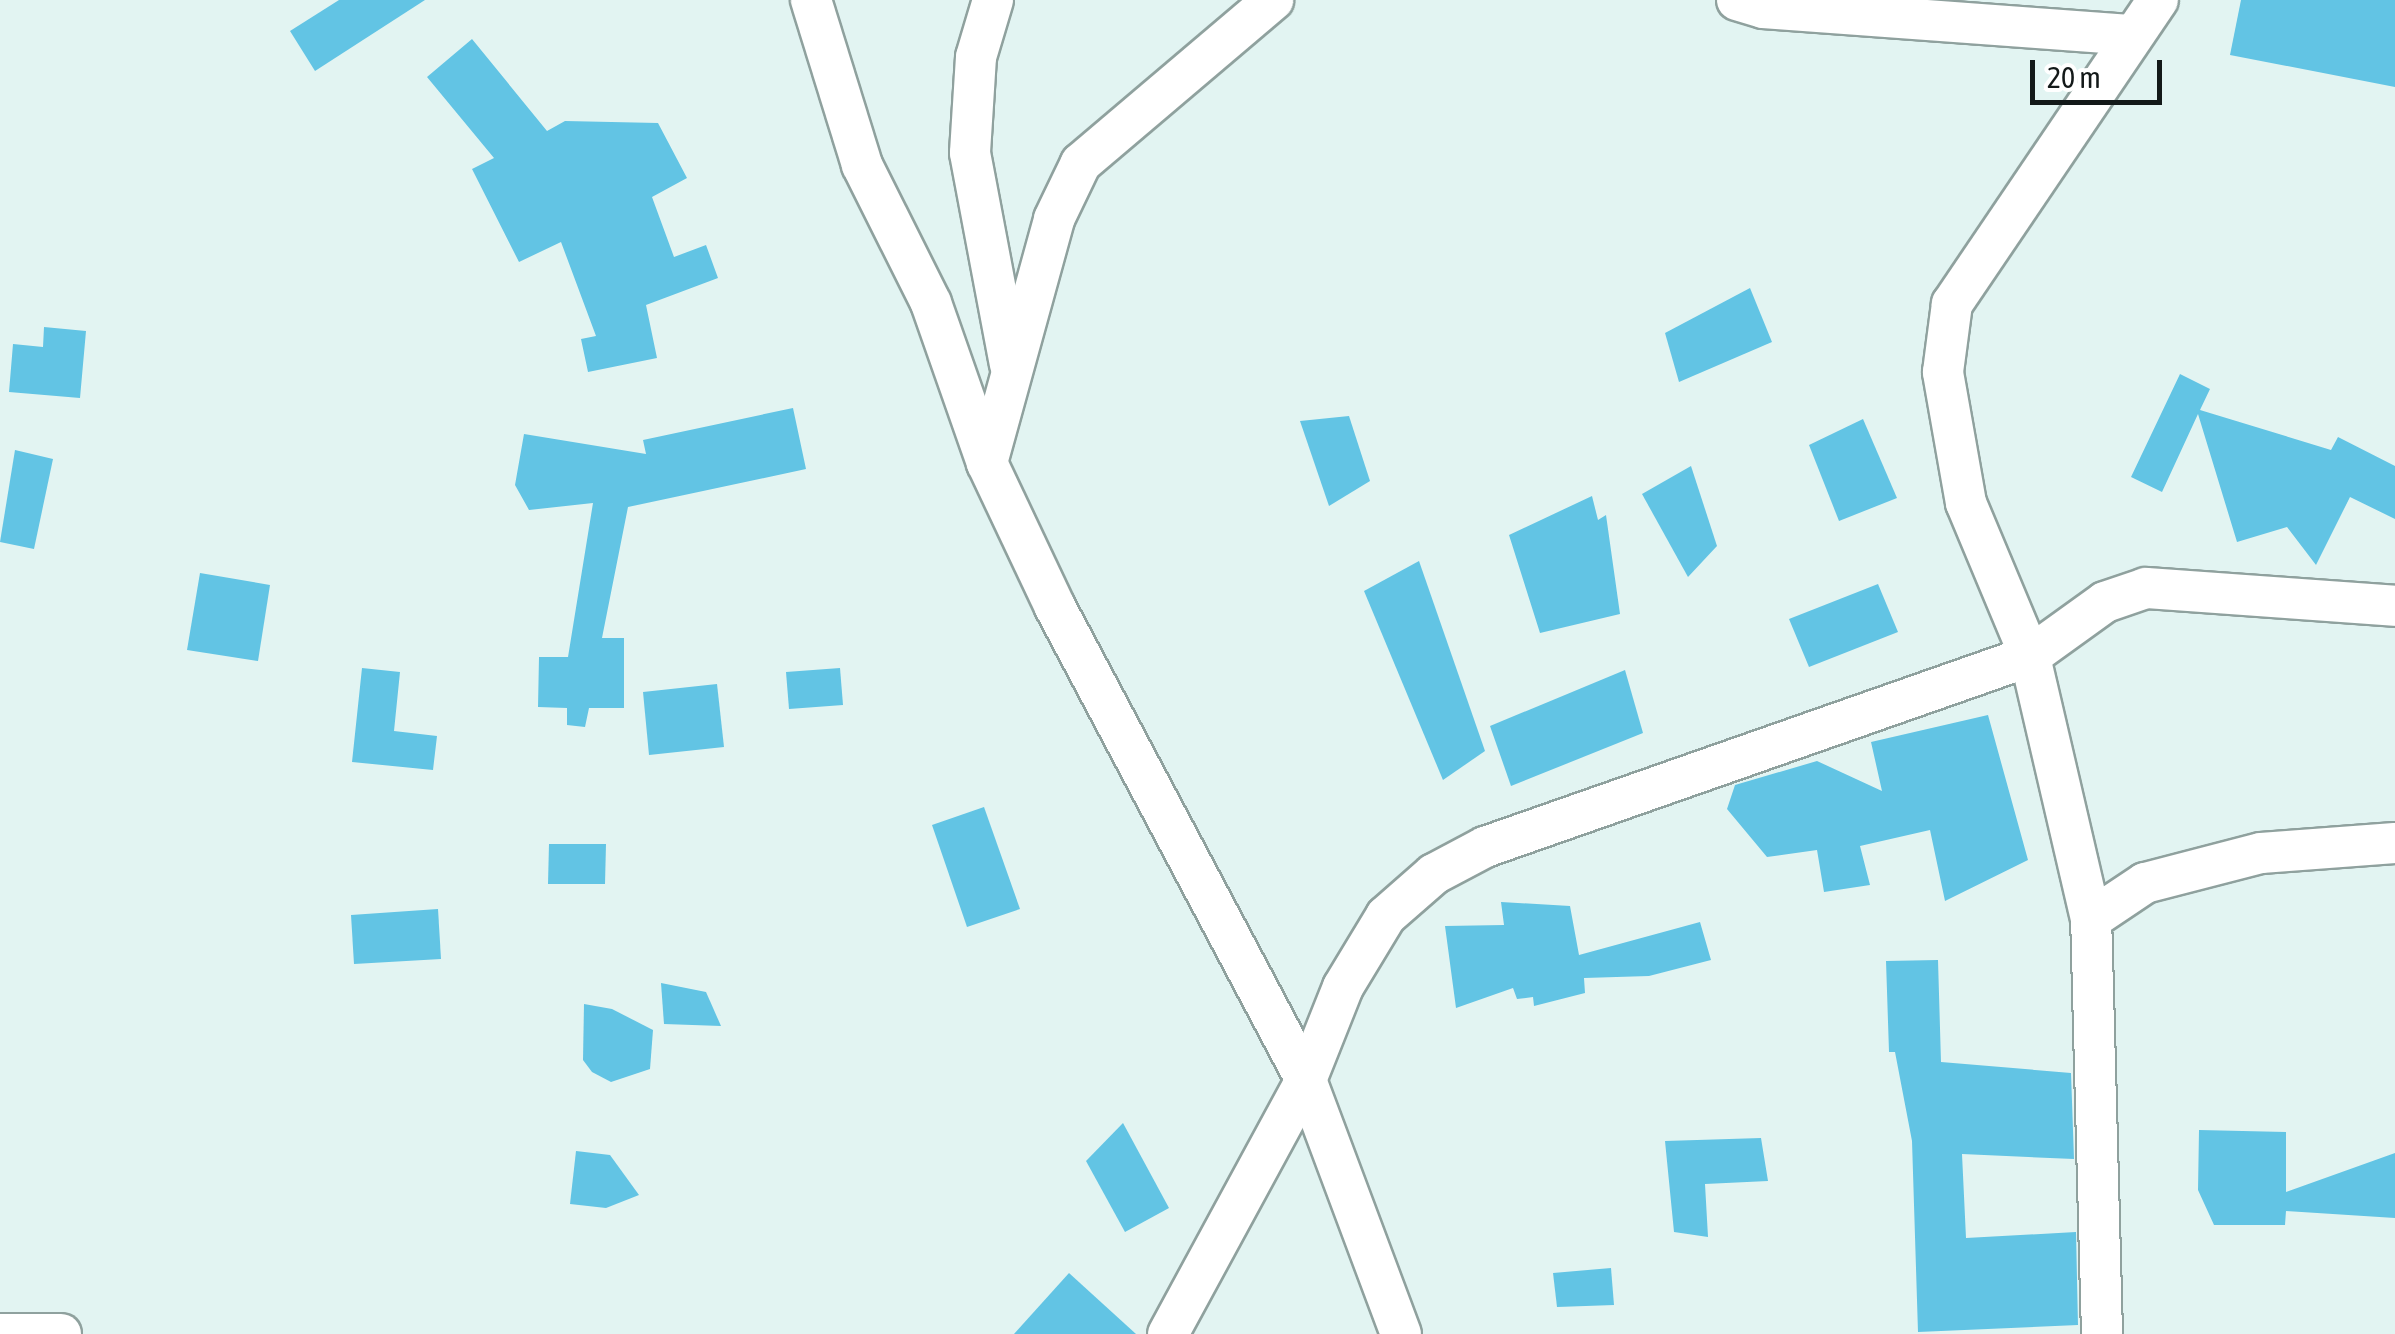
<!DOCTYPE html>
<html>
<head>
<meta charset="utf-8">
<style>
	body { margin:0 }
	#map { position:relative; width:2395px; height:1334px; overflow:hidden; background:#e2f4f2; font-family:"Asap Condensed",sans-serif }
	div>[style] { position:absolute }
	.building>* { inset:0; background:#62c4e4 }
	.roads { filter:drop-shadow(2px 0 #8fa19e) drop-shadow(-2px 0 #8fa19e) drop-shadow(0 2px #8fa19e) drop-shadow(0 -2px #8fa19e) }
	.minor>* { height:40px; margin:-20px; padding:0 20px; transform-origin:20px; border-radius:20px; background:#fff }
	span { translate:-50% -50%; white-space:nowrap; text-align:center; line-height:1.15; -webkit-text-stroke:8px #fff; paint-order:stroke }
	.scale { position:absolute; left:2030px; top:60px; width:132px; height:45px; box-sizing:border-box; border:5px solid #131919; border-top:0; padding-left:12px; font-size:30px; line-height:35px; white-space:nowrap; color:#131919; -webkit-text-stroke:8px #fff; paint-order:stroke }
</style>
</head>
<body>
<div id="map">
	<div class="building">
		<i style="clip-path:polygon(339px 0,425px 0,315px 71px,290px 31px)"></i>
		<i style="clip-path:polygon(2241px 0,2395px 0,2395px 87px,2230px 55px)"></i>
		<i style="clip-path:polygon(472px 39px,547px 131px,565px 121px,658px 123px,687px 178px,652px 197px,674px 257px,706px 245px,718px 278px,646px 305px,657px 358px,588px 372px,581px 339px,596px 336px,561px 242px,519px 262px,472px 169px,494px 158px,427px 77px)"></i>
		<i style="clip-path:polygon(1750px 288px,1772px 342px,1679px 382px,1665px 333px)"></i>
		<i style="clip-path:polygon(44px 327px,86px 331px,80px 398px,9px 392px,13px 344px,43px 347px)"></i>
		<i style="clip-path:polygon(2180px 374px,2210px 389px,2200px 410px,2331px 450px,2338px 437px,2395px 466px,2395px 519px,2350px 497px,2316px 565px,2287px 527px,2237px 542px,2198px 414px,2162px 492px,2131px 477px)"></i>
		<i style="clip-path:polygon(793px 408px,806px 469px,628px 507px,602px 638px,624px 638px,624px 708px,589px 708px,585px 727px,567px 725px,567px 708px,538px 707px,539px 657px,568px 657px,593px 503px,529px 510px,515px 485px,524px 434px,646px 454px,643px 440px)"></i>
		<i style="clip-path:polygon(1349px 416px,1370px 481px,1329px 506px,1300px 421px)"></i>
		<i style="clip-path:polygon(1863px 419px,1897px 498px,1839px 521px,1809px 445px)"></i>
		<i style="clip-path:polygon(15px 450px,53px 459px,34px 549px,0 542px)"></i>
		<i style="clip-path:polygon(1691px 466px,1717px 546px,1688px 577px,1642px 494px)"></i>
		<i style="clip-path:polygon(1592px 496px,1598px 520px,1606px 515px,1620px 614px,1540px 633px,1509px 535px)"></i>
		<i style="clip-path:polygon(1419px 561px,1485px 751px,1443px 780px,1364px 591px)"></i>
		<i style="clip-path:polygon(200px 573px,270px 585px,258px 661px,187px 650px)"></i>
		<i style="clip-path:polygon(1878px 584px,1898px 632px,1809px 667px,1789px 619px)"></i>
		<i style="clip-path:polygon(362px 668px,400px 672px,394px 731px,437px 736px,433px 770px,352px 762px)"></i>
		<i style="clip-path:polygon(840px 668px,843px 705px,789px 709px,786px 672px)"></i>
		<i style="clip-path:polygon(1625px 670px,1643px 733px,1511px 786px,1490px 726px)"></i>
		<i style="clip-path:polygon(717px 684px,724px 747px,649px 755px,643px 692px)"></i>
		<i style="clip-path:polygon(1988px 715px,2028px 860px,1945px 901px,1930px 830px,1860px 846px,1870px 885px,1824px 892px,1817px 850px,1767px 857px,1727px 809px,1735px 785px,1817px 761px,1882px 791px,1871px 742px)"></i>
		<i style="clip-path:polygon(984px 807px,1020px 909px,967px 927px,932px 825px)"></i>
		<i style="clip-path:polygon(549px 844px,606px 844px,605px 884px,548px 884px)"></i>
		<i style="clip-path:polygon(1501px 902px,1570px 906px,1579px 955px,1700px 922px,1711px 960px,1649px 976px,1584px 978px,1585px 993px,1534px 1006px,1533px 997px,1517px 999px,1513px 988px,1456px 1008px,1445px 926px,1504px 925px)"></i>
		<i style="clip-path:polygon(438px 909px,441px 959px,354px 964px,351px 915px)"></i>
		<i style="clip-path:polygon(1938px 960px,1941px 1062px,2071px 1073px,2074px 1159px,1962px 1154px,1966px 1238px,2076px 1232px,2078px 1325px,1918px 1332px,1912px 1141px,1895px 1052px,1889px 1052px,1886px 961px)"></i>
		<i style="clip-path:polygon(661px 983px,706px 992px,721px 1026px,664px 1024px)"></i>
		<i style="clip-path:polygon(584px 1004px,612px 1009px,653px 1030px,650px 1069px,611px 1082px,592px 1072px,583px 1060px)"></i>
		<i style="clip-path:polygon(1123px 1123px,1169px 1208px,1125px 1232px,1086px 1161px)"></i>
		<i style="clip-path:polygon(2199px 1130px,2286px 1132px,2286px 1192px,2395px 1153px,2395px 1218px,2286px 1211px,2285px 1225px,2214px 1225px,2198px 1190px)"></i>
		<i style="clip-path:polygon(1761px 1138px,1768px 1181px,1705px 1184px,1708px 1237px,1674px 1232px,1665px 1141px)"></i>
		<i style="clip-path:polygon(576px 1151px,610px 1155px,639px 1195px,606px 1208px,570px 1204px)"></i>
		<i style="clip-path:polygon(1611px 1268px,1614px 1305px,1557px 1307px,1553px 1273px)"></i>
		<i style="clip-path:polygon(1069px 1273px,1136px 1334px,1014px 1334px)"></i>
	</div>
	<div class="roads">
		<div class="minor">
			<i style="left:811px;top:0;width:173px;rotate:72.8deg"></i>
			<i style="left:862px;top:165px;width:154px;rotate:63.4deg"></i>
			<i style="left:931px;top:303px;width:170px;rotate:70.7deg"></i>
			<i style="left:987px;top:463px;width:159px;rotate:64.7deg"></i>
			<i style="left:1055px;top:607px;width:535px;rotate:62.05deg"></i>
			<i style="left:1306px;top:1080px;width:271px;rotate:69.5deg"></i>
			<i style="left:993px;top:0;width:59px;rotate:106.6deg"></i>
			<i style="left:976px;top:57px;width:96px;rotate:93.6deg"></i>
			<i style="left:970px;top:153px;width:215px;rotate:79.3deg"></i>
			<i style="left:1737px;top:0;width:27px;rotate:17deg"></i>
			<i style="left:1763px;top:8px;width:371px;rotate:4.2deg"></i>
			<i style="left:987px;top:463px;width:253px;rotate:-74.6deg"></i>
			<i style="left:1054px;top:219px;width:62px;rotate:-64.3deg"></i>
			<i style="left:1081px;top:163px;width:252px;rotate:-40.3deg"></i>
			<i style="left:2091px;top:919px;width:65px;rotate:-33.7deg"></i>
			<i style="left:2145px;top:883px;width:120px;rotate:-14.5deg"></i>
			<i style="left:2261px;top:853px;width:134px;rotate:-4.3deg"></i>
			<i style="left:0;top:1334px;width:61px"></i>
			<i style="left:1168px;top:1334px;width:289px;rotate:-61.5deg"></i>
			<i style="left:1306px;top:1080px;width:100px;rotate:-68.3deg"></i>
			<i style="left:1343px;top:987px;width:83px;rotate:-58.8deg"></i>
			<i style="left:1386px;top:916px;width:64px;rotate:-41.2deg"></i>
			<i style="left:1434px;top:874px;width:58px;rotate:-27.9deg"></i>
			<i style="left:1485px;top:847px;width:577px;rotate:-19.31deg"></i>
			<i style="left:2030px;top:656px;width:92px;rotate:-35.8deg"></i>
			<i style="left:2105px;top:602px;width:43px;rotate:-18.9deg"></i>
			<i style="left:2146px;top:588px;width:250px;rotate:4.1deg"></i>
			<i style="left:2102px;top:1334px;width:415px;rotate:-91.5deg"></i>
			<i style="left:2091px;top:919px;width:270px;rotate:-103.1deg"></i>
			<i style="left:2030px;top:656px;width:166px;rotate:-112.7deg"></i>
			<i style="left:1966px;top:503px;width:133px;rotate:-100deg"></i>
			<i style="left:1943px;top:372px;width:69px;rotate:-82.5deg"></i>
			<i style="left:1952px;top:304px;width:367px;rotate:-55.9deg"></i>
		</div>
	</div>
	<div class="scale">20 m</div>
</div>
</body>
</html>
